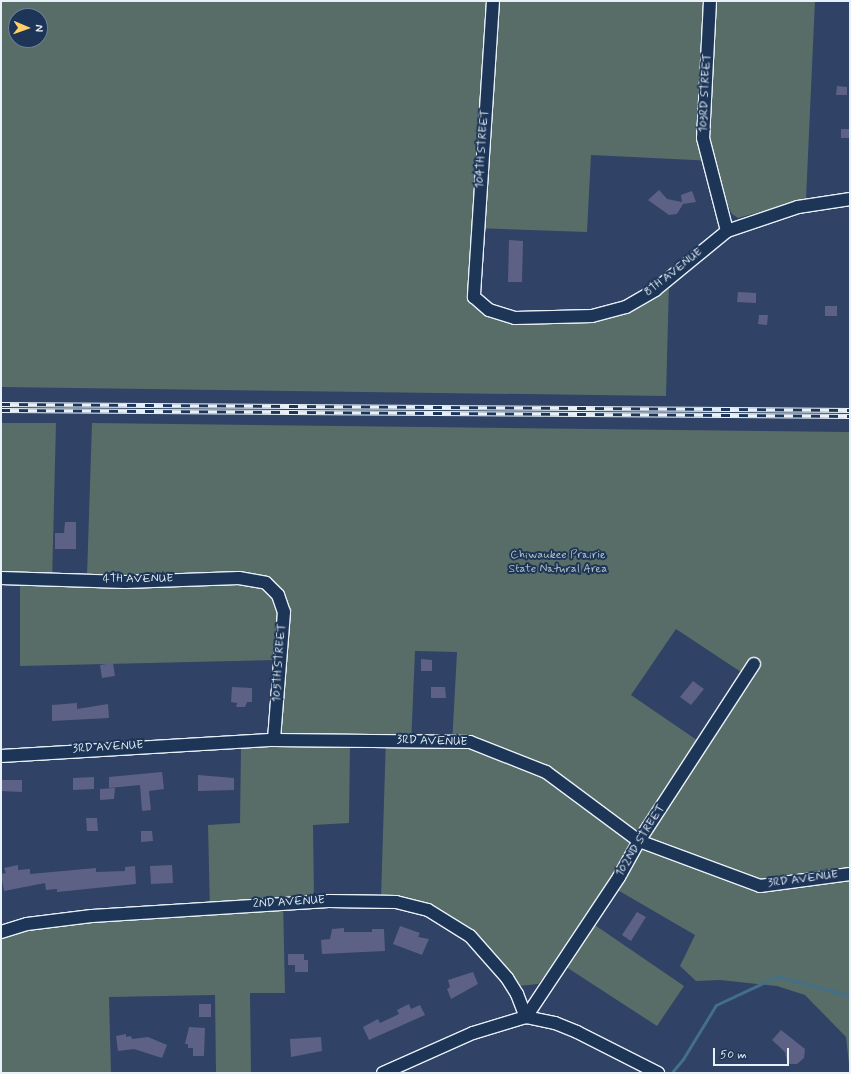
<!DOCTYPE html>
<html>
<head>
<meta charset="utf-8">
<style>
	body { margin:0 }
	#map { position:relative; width:851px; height:1074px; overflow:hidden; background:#304265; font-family:Mynerve,sans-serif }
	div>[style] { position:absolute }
	.green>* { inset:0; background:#586d68 }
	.stream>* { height:3px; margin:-1.5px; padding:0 1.5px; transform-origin:1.5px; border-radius:1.5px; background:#436f88 }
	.building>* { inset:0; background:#5e6186 }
	.roads { filter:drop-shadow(1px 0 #e8f1f8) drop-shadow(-1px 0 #e8f1f8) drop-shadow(0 1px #e8f1f8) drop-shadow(0 -1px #e8f1f8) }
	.minor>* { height:12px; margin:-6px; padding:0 6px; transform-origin:6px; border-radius:6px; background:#1d3557 }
	.rail>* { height:4.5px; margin-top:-2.25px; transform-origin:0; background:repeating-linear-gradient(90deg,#1d3557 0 9px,#e8f1f8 0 18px); box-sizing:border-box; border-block:1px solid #e8f1f8 }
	span { translate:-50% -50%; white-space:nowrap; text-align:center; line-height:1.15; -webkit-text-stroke:4px #1d3557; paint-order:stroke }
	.street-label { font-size:12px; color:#e8f1f8 }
	.park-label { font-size:12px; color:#b6c3c6 }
	.frame { position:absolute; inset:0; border:2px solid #e8f1f8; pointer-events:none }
	.north { position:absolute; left:8px; top:8px; width:40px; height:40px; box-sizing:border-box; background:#1d3557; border:1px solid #6e8097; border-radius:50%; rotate:92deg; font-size:11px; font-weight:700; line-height:16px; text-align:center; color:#e8f1f8 }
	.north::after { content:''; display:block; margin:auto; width:14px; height:18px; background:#ffd166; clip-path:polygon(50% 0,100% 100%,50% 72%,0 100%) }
	.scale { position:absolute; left:713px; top:1048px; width:76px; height:18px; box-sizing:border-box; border:2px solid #e8f1f8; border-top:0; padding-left:5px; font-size:12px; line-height:14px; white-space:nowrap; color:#e8f1f8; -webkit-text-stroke:3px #1d3557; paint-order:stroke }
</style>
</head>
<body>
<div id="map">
	<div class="green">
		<i style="clip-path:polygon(evenodd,1px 1px,815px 1px,806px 199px,738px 218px,732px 214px,726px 201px,714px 161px,591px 155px,587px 232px,475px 228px,472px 283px,488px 316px,501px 321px,598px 318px,669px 283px,666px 396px,1px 387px,1px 1px,16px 16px,40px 16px,40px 40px,16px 40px,16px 16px)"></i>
		<i style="clip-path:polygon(evenodd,1px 423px,56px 423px,52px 583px,87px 576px,92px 423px,850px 432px,850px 1073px,846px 1037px,805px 995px,777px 986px,720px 980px,696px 981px,680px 966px,695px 935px,609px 885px,586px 919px,684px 986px,657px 1026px,557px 961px,538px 984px,519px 986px,468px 929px,381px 897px,386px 737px,350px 744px,349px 823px,313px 825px,314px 896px,283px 898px,285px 993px,250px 993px,251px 1073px,216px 1073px,215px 995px,109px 997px,111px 1073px,1px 1073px,1px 936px,26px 928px,210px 911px,208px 825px,240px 823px,241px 746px,282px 744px,276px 660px,20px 666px,20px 575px,1px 574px,1px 423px,676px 629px,753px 680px,740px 694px,707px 747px,631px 695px,676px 629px,1px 423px,415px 651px,457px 652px,452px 745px,411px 745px,415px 651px)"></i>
	</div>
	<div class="stream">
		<i style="left:673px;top:1071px;width:16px;rotate:-50deg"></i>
		<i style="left:683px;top:1059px;width:63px;rotate:-58.6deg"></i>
		<i style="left:716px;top:1005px;width:68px;rotate:-25.1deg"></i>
		<i style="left:778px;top:976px;width:75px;rotate:15.5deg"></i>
	</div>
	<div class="building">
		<i style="clip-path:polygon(837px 86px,847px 87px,847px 95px,836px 95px)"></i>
		<i style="clip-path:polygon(841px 129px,850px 129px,850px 138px,841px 138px)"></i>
		<i style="clip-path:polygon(659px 190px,667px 199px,682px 202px,681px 195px,692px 191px,696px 202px,683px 204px,677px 214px,669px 215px,648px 200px)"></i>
		<i style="clip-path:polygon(509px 240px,523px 241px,522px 282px,508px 282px)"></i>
		<i style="clip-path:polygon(738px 292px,756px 293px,756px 303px,737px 302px)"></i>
		<i style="clip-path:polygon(825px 306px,837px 306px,837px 316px,825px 316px)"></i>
		<i style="clip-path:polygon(759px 315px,768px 315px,767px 325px,758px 324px)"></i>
		<i style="clip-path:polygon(65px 522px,76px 522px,76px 549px,55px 549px,55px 533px,64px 533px)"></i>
		<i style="clip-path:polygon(421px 659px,432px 660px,432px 671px,421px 671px)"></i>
		<i style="clip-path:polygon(113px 663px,115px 676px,102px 678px,100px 665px)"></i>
		<i style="clip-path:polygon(693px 681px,704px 689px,691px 705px,680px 697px)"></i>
		<i style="clip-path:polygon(232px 687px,252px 688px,252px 702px,247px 702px,245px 707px,236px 707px,237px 703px,231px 702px)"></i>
		<i style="clip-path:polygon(431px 687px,445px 687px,446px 698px,431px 698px)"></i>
		<i style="clip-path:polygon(77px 703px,77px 709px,108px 704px,109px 718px,52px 721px,52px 705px)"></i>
		<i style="clip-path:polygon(162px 772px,164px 789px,149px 791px,151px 810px,142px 811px,140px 785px,109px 788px,109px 777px)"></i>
		<i style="clip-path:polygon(198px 775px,234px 778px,234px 790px,198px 791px)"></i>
		<i style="clip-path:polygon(94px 777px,94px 789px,73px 790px,73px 778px)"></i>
		<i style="clip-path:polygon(1px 780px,22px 780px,22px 792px,1px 791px)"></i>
		<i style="clip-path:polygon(115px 788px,114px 799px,100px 800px,100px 789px)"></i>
		<i style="clip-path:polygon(86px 818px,97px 818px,98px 831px,87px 831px)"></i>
		<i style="clip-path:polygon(141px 831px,152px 831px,153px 841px,141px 842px)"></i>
		<i style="clip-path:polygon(18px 865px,18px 870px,30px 869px,30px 874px,96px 868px,96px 872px,125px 871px,125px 867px,135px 866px,136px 884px,57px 892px,57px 889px,46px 890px,45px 883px,4px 891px,1px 874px,6px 873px,4px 868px)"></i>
		<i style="clip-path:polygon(172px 865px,173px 883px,151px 884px,150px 866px)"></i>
		<i style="clip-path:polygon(637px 912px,646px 917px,631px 941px,622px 935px)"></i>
		<i style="clip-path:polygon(400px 926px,420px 933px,418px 937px,429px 939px,422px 955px,393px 944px)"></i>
		<i style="clip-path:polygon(344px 928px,344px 932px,372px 932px,372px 929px,384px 929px,385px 951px,322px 954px,321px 940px,330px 939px,332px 929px)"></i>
		<i style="clip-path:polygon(288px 954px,304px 954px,304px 960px,308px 960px,308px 972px,295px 972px,295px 965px,288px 965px)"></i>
		<i style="clip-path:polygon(473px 972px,478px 984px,451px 999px,447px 989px,450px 987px,448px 980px)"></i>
		<i style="clip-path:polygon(199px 1004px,211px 1004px,211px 1017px,199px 1017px)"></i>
		<i style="clip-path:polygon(409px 1004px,411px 1009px,420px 1005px,425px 1015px,369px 1040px,363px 1027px,378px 1019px,380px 1023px,399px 1014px,397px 1010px)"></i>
		<i style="clip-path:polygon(189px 1027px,205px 1028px,204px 1056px,193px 1056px,193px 1048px,188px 1048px,188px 1044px,185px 1044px)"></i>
		<i style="clip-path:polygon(781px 1030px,805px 1049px,804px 1058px,797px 1064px,790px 1064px,787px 1061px,785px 1052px,772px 1040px)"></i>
		<i style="clip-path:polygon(126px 1034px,126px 1037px,131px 1036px,132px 1039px,148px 1037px,167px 1045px,162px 1058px,134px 1049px,118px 1051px,116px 1036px)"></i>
		<i style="clip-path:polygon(321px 1037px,322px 1051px,291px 1057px,290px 1039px)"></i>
	</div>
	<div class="roads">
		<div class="minor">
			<i style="left:493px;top:1px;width:297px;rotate:93.7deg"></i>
			<i style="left:474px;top:297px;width:20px;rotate:41deg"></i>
			<i style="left:489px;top:310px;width:27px;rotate:17deg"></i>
			<i style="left:515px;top:318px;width:77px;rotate:-1.5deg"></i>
			<i style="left:592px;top:316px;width:35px;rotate:-15deg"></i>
			<i style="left:626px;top:307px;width:34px;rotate:-30deg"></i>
			<i style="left:655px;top:290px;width:93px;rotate:-39.3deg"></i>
			<i style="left:727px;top:231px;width:75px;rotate:-18.7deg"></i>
			<i style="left:798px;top:207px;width:53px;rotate:-8.7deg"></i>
			<i style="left:710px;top:1px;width:137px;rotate:92.9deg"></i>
			<i style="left:703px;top:138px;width:96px;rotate:75.5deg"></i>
			<i style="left:1px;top:578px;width:124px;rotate:1.8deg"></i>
			<i style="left:125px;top:582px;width:114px;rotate:-2deg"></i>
			<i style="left:239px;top:578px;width:27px;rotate:10deg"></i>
			<i style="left:266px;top:583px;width:17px;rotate:45deg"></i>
			<i style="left:278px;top:595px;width:18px;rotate:71deg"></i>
			<i style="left:284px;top:612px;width:128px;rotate:94.5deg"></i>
			<i style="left:1px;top:756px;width:273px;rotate:-3.4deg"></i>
			<i style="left:274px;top:740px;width:196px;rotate:0.6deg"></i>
			<i style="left:470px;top:742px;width:82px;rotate:21.5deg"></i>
			<i style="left:546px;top:772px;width:116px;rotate:36.6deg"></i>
			<i style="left:639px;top:841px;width:129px;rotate:20.4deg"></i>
			<i style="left:760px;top:886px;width:91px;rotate:-7.6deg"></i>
			<i style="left:1px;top:932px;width:27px;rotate:-17deg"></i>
			<i style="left:27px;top:924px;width:65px;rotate:-7deg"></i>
			<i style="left:92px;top:916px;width:237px;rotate:-3.6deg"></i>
			<i style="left:329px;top:901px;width:67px;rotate:0.9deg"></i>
			<i style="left:396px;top:902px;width:33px;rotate:14deg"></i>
			<i style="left:428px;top:910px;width:49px;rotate:31.8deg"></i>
			<i style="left:470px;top:936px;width:56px;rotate:48.6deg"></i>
			<i style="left:507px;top:978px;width:19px;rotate:58deg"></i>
			<i style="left:517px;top:994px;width:25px;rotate:69deg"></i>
			<i style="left:526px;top:1017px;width:168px;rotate:-56.4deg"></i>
			<i style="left:619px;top:877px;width:41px;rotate:-60.9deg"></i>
			<i style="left:639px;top:841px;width:211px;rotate:-57deg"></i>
			<i style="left:383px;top:1073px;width:98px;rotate:-24deg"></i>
			<i style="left:473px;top:1033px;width:55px;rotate:-16.8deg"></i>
			<i style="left:526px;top:1017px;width:30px;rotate:12deg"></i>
			<i style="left:555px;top:1023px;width:24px;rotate:22deg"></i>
			<i style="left:577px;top:1032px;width:91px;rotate:26.8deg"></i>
		</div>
	</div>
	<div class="rail">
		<i style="left:1px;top:404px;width:849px;rotate:0.4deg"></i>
		<i style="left:1px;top:410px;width:849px;rotate:0.4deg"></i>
	</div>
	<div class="street-label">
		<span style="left:706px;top:93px;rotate:-87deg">103RD STREET</span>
		<span style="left:483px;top:149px;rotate:-86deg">104TH STREET</span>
		<span style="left:674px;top:273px;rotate:-38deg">8TH AVENUE</span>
		<span style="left:138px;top:580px">4TH AVENUE</span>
		<span style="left:280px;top:663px;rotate:-86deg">105TH STREET</span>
		<span style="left:432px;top:742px;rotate:2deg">3RD AVENUE</span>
		<span style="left:108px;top:748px;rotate:-3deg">3RD AVENUE</span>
		<span style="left:641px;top:841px;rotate:-58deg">102ND STREET</span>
		<span style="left:803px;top:880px;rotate:-7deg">3RD AVENUE</span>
		<span style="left:289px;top:903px;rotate:-3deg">2ND AVENUE</span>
	</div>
	<div class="park-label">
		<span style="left:558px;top:563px">Chiwaukee Prairie<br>State Natural Area</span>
	</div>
	<div class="frame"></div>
	<div class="north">N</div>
	<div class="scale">50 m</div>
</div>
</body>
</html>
